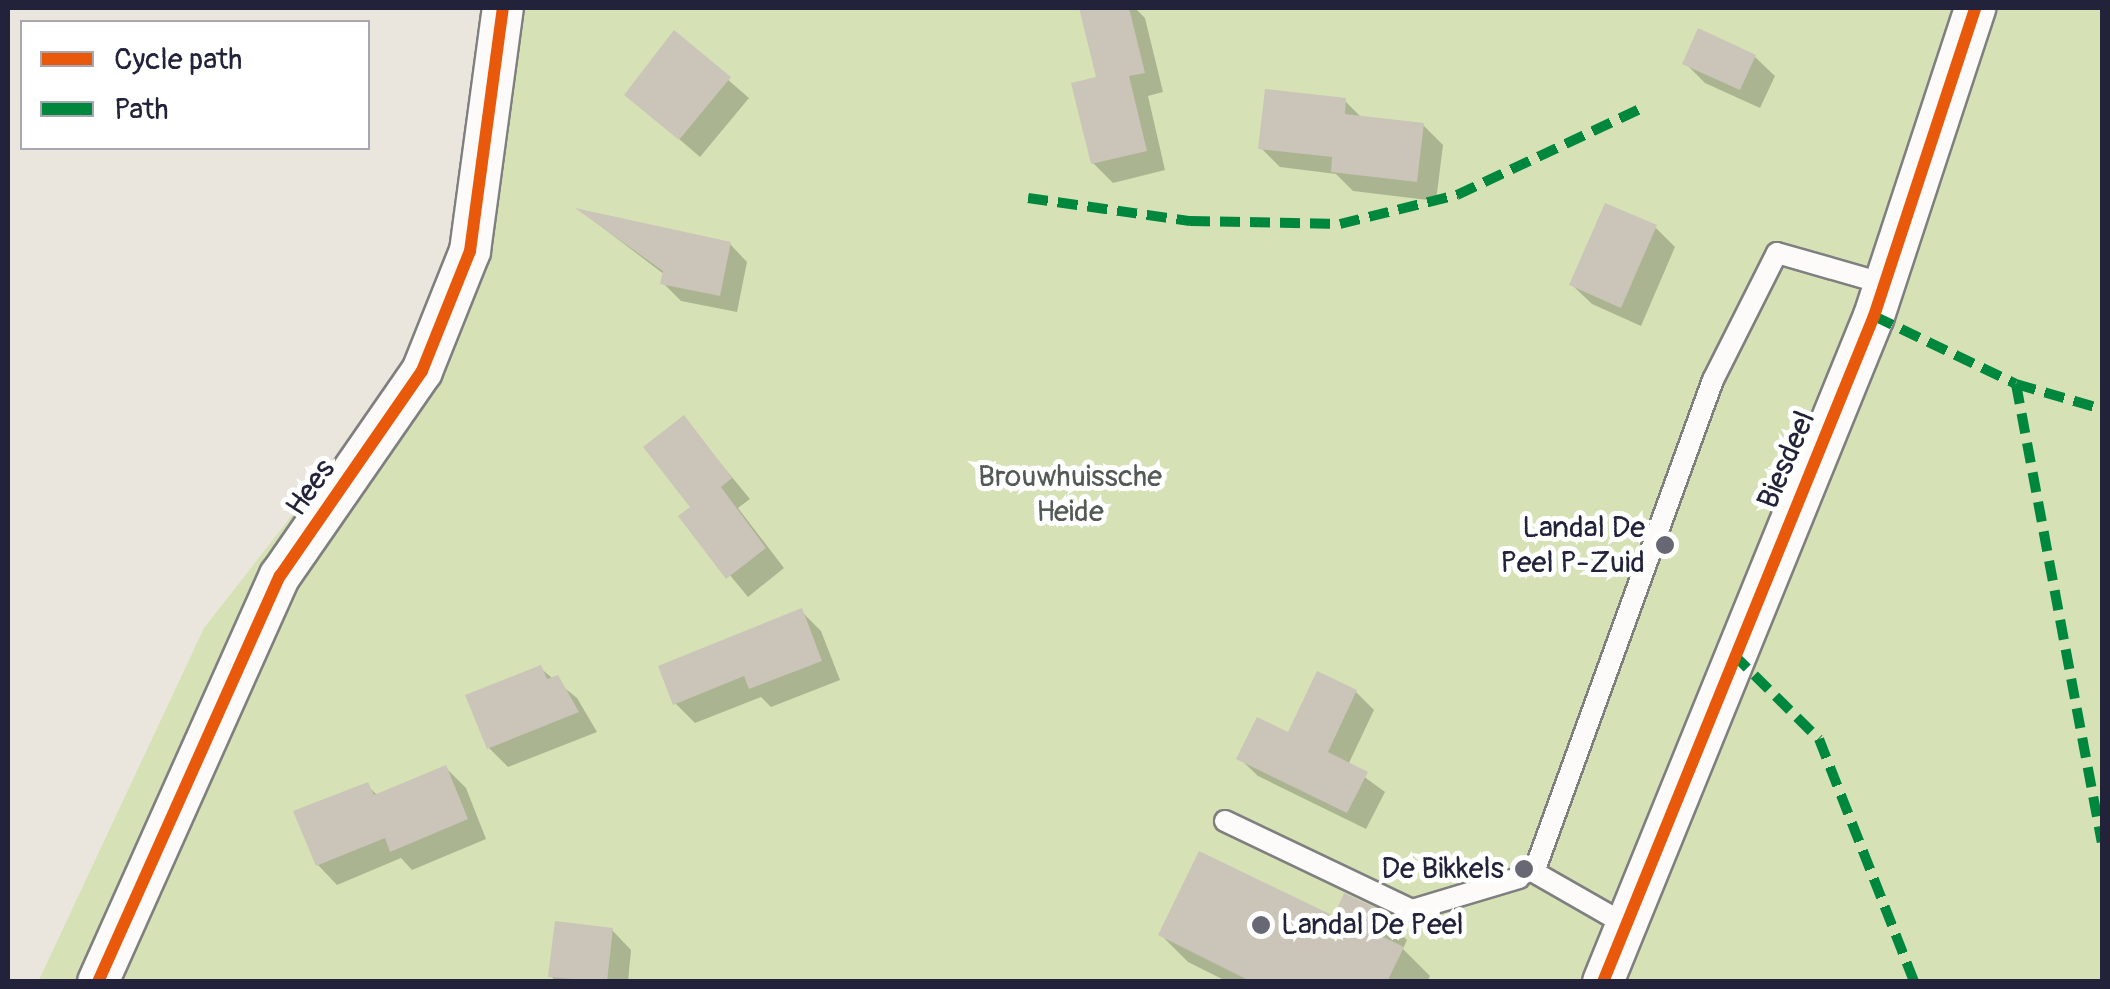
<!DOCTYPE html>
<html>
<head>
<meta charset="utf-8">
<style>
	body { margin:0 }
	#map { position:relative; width:2110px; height:989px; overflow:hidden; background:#eae6de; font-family:Pangolin,sans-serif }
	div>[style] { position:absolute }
	.green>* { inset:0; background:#d6e2b6 }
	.shadow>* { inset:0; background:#0003 }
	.building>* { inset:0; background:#cbc4b8 }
	.roads { filter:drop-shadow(2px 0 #807f80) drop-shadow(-2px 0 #807f80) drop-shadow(0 2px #807f80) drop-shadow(0 -2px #807f80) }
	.lane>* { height:20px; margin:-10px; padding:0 10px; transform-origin:10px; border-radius:10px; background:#fcfbfa }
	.street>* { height:40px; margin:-20px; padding:0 20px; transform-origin:20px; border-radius:20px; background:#fcfbfa }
	.quiet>* { height:10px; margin-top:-5px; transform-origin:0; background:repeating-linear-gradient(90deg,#00873e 0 20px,transparent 0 30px) }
	.cycleway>* { height:12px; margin:-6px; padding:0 6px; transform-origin:6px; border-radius:6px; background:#e8590c }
	.dots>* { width:28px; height:28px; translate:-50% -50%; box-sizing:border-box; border:5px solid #fff; border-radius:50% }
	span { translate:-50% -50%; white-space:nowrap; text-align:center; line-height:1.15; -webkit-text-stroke:10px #fff; paint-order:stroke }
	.street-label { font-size:30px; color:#22223b }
	.park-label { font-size:30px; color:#535a56 }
	.poi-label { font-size:30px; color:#22223b }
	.right { translate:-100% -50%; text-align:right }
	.left { translate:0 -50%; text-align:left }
	.frame { position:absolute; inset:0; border:10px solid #22223b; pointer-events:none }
	.legend { position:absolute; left:20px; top:20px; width:350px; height:130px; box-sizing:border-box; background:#fff; border:2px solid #a7a7b1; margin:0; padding:12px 18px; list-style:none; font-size:30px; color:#22223b }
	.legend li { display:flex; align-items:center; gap:20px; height:50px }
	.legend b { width:50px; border:2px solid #a7a7b1 }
</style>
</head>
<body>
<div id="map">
	<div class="green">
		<i style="clip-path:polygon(482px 8px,2102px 8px,2102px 981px,38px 982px,204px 628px,450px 313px)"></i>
	</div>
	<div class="shadow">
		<i style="clip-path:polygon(1082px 8px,1135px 8px,1145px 18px,1163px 92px,1148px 96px,1165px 170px,1113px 183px,1093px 163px,1099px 79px)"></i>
		<i style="clip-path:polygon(675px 34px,749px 98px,700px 157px,627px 94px)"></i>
		<i style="clip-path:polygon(1755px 57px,1775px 76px,1760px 108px,1705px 83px,1685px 63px)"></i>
		<i style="clip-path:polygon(1345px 101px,1363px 119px,1423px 125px,1443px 145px,1436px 201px,1353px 191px,1336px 174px,1280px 167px,1261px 148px)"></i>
		<i style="clip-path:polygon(582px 212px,730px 244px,747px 262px,737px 312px,681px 301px,663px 283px,665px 275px)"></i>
		<i style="clip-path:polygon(1656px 228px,1675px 247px,1641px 326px,1592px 304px,1572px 285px)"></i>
		<i style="clip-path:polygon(684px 419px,750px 499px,738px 508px,784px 568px,748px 597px,681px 516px,693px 507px)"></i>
		<i style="clip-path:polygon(801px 611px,821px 631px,840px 680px,771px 707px,761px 697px,695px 723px,675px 703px)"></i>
		<i style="clip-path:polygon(540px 668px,577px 698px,597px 732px,508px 767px,489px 748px)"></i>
		<i style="clip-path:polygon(1356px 692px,1374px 710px,1348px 765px,1385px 792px,1366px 829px,1258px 776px,1239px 758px,1289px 736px)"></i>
		<i style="clip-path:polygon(446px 768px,466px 788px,486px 839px,412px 870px,401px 858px,337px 885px,318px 865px,367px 785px,378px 796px)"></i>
		<i style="clip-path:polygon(1380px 913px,1407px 940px,1403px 949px,1430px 976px,1427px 982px,1228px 982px,1188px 962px,1161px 935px)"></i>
		<i style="clip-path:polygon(612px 930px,631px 950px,628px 982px,556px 982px,551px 976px)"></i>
	</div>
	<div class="building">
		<i style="clip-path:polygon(1079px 8px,1129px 8px,1145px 73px,1129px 76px,1147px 151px,1091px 164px,1071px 83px,1096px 77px)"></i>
		<i style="clip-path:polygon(1698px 28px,1756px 55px,1740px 90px,1682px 64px)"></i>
		<i style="clip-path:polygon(674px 30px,731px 77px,679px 140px,624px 95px)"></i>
		<i style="clip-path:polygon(1265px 89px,1346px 98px,1345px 114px,1424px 123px,1417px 182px,1331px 172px,1332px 157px,1258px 149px)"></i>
		<i style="clip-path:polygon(1605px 203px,1657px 225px,1621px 308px,1569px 285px)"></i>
		<i style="clip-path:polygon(575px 208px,731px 242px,720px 296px,660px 284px,663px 271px)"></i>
		<i style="clip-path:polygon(684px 415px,732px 478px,721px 487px,766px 548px,726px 579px,678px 516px,690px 507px,643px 447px)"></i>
		<i style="clip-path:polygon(802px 608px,822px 661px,749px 689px,744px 676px,673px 705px,658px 666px)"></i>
		<i style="clip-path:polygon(541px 665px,547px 679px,558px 675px,579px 712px,487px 749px,465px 695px)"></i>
		<i style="clip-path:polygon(1317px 671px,1357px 690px,1328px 752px,1368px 772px,1347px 813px,1236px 759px,1257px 717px,1288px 732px)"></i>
		<i style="clip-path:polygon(446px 765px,468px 819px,390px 852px,385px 838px,316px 866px,293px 811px,368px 782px,374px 795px)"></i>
		<i style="clip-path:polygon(1199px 851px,1334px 916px,1344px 893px,1381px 910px,1371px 931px,1404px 947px,1387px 982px,1252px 982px,1158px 935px)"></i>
		<i style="clip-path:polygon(555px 921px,613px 928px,607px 982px,548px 977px)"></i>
	</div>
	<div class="roads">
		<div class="lane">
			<i style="left:1225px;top:821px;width:207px;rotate:25.5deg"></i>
			<i style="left:1412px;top:910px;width:112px;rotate:-16.7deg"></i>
			<i style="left:1623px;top:923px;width:103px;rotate:-150.2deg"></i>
			<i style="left:1534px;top:872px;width:524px;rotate:-70.01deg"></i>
			<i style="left:1713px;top:380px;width:142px;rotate:-63.3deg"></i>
			<i style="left:1777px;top:253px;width:112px;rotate:16deg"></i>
		</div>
		<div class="street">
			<i style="left:98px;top:982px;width:445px;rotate:-65.9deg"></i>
			<i style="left:280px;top:576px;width:249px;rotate:-55.3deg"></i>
			<i style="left:422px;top:371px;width:129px;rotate:-68.2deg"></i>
			<i style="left:470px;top:251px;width:245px;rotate:-82.3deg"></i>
			<i style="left:1603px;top:982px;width:719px;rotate:-67.86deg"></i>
			<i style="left:1874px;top:316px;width:324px;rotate:-71.8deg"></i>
		</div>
	</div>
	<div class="quiet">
		<i style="left:1028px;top:198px;width:164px;rotate:8.1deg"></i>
		<i style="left:1190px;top:221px;width:150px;rotate:1.1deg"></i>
		<i style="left:1340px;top:224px;width:121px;rotate:-13.9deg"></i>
		<i style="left:1457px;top:195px;width:207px;rotate:-25.2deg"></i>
		<i style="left:1874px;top:316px;width:157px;rotate:25.6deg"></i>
		<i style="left:2016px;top:384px;width:90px;rotate:16.2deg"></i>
		<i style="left:2016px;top:384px;width:466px;rotate:79.4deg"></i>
		<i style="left:1733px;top:654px;width:121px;rotate:44.7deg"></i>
		<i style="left:1819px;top:739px;width:261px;rotate:68.6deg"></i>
	</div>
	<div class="cycleway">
		<i style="left:98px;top:982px;width:445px;rotate:-65.9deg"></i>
		<i style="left:280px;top:576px;width:249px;rotate:-55.3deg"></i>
		<i style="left:422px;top:371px;width:129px;rotate:-68.2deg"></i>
		<i style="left:470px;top:251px;width:245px;rotate:-82.3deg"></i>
		<i style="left:1603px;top:982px;width:719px;rotate:-67.86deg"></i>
		<i style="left:1874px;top:316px;width:324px;rotate:-71.8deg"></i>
	</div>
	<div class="dots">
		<i style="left:1665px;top:545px;background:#686774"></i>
		<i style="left:1524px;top:869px;background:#686774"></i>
		<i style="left:1261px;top:925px;background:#686774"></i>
	</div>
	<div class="street-label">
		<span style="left:1787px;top:460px;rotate:-67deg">Biesdeel</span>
		<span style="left:311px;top:488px;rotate:-55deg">Hees</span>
	</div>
	<div class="park-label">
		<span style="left:1070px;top:494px">Brouwhuissche<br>Heide</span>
	</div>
	<div class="poi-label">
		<span class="right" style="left:1645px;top:545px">Landal De<br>Peel P-Zuid</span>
		<span class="right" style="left:1504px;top:869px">De Bikkels</span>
		<span class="left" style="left:1281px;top:925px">Landal De Peel</span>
	</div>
	<div class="frame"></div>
	<ul class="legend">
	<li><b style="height:12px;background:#e8590c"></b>Cycle path</li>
	<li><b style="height:12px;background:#00873e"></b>Path</li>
	</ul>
</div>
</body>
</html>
